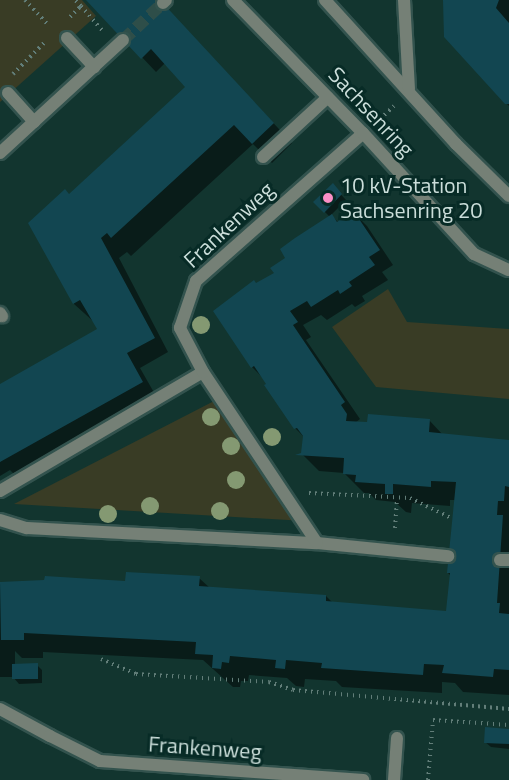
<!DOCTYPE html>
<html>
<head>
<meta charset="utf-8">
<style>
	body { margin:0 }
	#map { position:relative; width:509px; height:780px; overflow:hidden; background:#12352f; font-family:"Titillium Web",sans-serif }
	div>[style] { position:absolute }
	.green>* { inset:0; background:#393c25 }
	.shadow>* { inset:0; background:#0007 }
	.building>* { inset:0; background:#124651 }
	.street-tunnel>* { height:12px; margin-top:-6px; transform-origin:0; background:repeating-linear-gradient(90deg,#2e4e49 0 12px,transparent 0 18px) }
	.path>* { height:4px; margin-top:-2px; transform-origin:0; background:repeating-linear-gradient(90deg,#627e79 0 1.5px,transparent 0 6px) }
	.roads { filter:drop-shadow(2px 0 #33534e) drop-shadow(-2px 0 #33534e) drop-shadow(0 2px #33534e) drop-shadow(0 -2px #33534e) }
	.lane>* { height:12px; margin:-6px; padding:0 6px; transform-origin:6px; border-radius:6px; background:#758076 }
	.street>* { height:12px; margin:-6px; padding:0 6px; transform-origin:6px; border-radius:6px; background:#758076 }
	.trees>* { width:18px; height:18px; margin:-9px; border-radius:50%; background:#849972 }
	.dots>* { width:16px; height:16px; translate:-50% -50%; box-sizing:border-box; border:3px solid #072b26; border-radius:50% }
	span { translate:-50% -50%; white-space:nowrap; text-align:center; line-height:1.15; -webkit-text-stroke:6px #072b26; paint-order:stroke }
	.street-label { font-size:22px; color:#cbdeda }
	.poi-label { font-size:22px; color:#cbdeda }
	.left { translate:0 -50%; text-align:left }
</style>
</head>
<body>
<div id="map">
	<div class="green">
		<i style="clip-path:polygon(0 0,82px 0,96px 16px,0 102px)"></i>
		<i style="clip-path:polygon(388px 289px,407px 322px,509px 329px,509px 399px,376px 387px,332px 327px)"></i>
		<i style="clip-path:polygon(218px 399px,305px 521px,14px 504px)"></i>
	</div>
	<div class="shadow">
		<i style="clip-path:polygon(88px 0,194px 38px,292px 143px,272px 163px,253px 144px,131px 256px,127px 252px,119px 258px,168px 352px,140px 368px,156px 396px,20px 480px,10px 470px,0 476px,0 385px,99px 330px,94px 322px,74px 304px,30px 223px,70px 196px,187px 87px,165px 63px,156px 72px)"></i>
		<i style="clip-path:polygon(445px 0,509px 0,509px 106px,506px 103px)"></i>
		<i style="clip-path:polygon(333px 186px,346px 200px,331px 215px,338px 222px,353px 212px,367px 226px,393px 265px,382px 272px,388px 280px,362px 296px,365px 301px,355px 307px,352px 304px,327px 320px,321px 315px,303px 325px,311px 337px,306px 340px,360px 419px,355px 423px,429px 420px,443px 435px,509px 441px,509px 695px,463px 692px,455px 683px,442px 682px,442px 693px,342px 687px,336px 681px,305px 679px,304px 687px,296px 686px,287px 678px,249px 675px,248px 681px,241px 681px,240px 687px,233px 687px,203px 660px,43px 652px,43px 658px,22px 658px,15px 651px,15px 665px,37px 665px,42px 670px,42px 683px,19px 684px,13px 677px,0 677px,0 583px,127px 583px,199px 578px,210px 588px,326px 596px,333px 603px,448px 613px,451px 576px,448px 573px,455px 500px,450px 500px,450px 506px,412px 503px,411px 513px,406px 512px,395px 502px,376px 500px,369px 493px,364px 493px,344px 473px,319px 471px,303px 455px,304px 437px,295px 428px,265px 380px,252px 367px,257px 285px,276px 274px,330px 217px,315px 202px)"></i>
		<i style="clip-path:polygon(509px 730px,509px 749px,491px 747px,485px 742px)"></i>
	</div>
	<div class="building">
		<i style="clip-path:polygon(86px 0,160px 0,274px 123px,252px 144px,234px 125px,111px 238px,107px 233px,101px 238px,155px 338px,127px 353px,143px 382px,0 462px,0 384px,97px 329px,80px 300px,73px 304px,28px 223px,65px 189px,69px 194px,185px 87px,151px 49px,141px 59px)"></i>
		<i style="clip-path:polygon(443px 0,499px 0,496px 8px,509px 23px,509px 104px,505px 104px,444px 37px)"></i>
		<i style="clip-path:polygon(333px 183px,342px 194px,324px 213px,313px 202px)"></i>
		<i style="clip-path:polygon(353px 210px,380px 250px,369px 257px,375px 265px,349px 282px,352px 286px,340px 294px,338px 290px,311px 307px,307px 301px,290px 311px,298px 322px,293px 325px,345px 402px,341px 405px,347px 414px,346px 421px,367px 422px,368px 414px,430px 419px,429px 432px,509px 440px,509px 487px,505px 486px,504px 501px,498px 501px,497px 515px,503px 515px,497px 603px,500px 603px,499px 613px,509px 614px,509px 670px,494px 669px,493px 677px,442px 673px,444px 665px,424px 664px,423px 675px,321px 668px,322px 663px,286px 660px,285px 669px,275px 668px,276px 660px,230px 656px,229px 663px,222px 662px,221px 669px,212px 668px,213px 655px,195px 654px,196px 642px,24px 633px,24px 640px,1px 640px,0 582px,44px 580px,45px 576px,125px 581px,126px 572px,200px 576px,199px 586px,326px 595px,326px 601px,446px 611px,450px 573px,447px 573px,456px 482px,431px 481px,431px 487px,393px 484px,393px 494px,385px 494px,385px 484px,355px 482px,356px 475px,343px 474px,344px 458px,295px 455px,301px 453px,303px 436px,297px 428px,294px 429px,264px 385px,266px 384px,254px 366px,251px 368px,213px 311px,254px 280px,256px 283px,274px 273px,270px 268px,285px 258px,280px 249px,295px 238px,332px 214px,337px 222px)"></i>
		<i style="clip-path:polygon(38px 663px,38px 679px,12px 679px,12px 664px)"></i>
		<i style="clip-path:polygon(485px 727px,509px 729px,509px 744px,484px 743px)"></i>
	</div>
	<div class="street-tunnel">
		<i style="left:123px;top:40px;width:54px;rotate:-42.8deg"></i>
	</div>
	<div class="path">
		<i style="left:25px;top:0;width:35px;rotate:47deg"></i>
		<i style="left:81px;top:6px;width:32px;rotate:49deg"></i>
		<i style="left:70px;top:17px;width:16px;rotate:-45deg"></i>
		<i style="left:81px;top:6px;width:8px;rotate:-135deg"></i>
		<i style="left:13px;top:74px;width:47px;rotate:-45deg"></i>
		<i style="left:380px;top:119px;width:19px;rotate:-43deg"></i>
		<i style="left:309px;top:493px;width:101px;rotate:2.8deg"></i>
		<i style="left:410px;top:498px;width:46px;rotate:26deg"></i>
		<i style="left:395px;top:528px;width:30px;rotate:-86deg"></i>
		<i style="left:101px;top:659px;width:38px;rotate:23deg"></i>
		<i style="left:136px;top:674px;width:133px;rotate:3.4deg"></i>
		<i style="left:269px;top:682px;width:25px;rotate:18deg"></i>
		<i style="left:293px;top:690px;width:217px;rotate:5deg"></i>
		<i style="left:428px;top:780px;width:60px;rotate:-85.2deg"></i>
		<i style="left:433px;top:720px;width:76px;rotate:3.8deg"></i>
	</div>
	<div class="roads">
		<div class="lane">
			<i style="left:325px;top:0;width:195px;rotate:47.7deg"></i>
			<i style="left:456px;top:144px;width:74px;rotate:44.5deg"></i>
			<i style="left:404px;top:0;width:89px;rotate:86.8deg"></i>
			<i style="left:67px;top:38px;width:40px;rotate:47deg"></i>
			<i style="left:8px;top:93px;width:39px;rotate:48deg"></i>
			<i style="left:263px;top:157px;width:88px;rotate:-42.7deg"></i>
			<i style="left:0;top:313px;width:4px;rotate:56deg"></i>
			<i style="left:0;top:491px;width:235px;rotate:-30.4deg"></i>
			<i style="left:0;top:520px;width:28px;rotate:17deg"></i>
			<i style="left:27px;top:528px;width:290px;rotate:3deg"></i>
			<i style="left:317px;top:543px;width:132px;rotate:5.7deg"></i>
			<i style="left:317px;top:543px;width:206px;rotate:-123.7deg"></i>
			<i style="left:203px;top:372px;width:50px;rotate:-117.6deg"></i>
			<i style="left:180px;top:328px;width:50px;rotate:-71.2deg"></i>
			<i style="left:196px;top:281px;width:223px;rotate:-41.5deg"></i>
			<i style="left:500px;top:560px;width:9px"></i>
			<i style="left:0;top:709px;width:57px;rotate:28.4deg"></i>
			<i style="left:394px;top:780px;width:42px;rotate:-85.9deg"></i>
		</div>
		<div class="street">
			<i style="left:233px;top:0;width:186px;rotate:45.7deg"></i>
			<i style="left:363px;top:133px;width:164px;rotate:47.5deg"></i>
			<i style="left:474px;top:254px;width:38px;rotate:25deg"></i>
			<i style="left:163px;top:3px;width:4px;rotate:-45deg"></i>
			<i style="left:0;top:153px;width:167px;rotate:-42.6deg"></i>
			<i style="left:50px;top:736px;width:56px;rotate:26.6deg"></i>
			<i style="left:100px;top:761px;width:264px;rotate:4.1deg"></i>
		</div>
	</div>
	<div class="trees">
		<i style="left:201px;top:325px"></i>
		<i style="left:211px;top:417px"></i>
		<i style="left:272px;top:437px"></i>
		<i style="left:231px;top:446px"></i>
		<i style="left:236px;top:480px"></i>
		<i style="left:150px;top:506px"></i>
		<i style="left:220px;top:511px"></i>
		<i style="left:108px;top:514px"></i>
	</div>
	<div class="dots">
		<i style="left:328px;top:198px;background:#fa8fc6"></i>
	</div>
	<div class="street-label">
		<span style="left:371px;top:112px;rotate:47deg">Sachsenring</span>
		<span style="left:229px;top:225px;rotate:-43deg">Frankenweg</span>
		<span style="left:205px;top:748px;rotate:4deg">Frankenweg</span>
	</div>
	<div class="poi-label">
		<span class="left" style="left:340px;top:198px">10 kV-Station<br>Sachsenring 20</span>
	</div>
</div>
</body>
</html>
